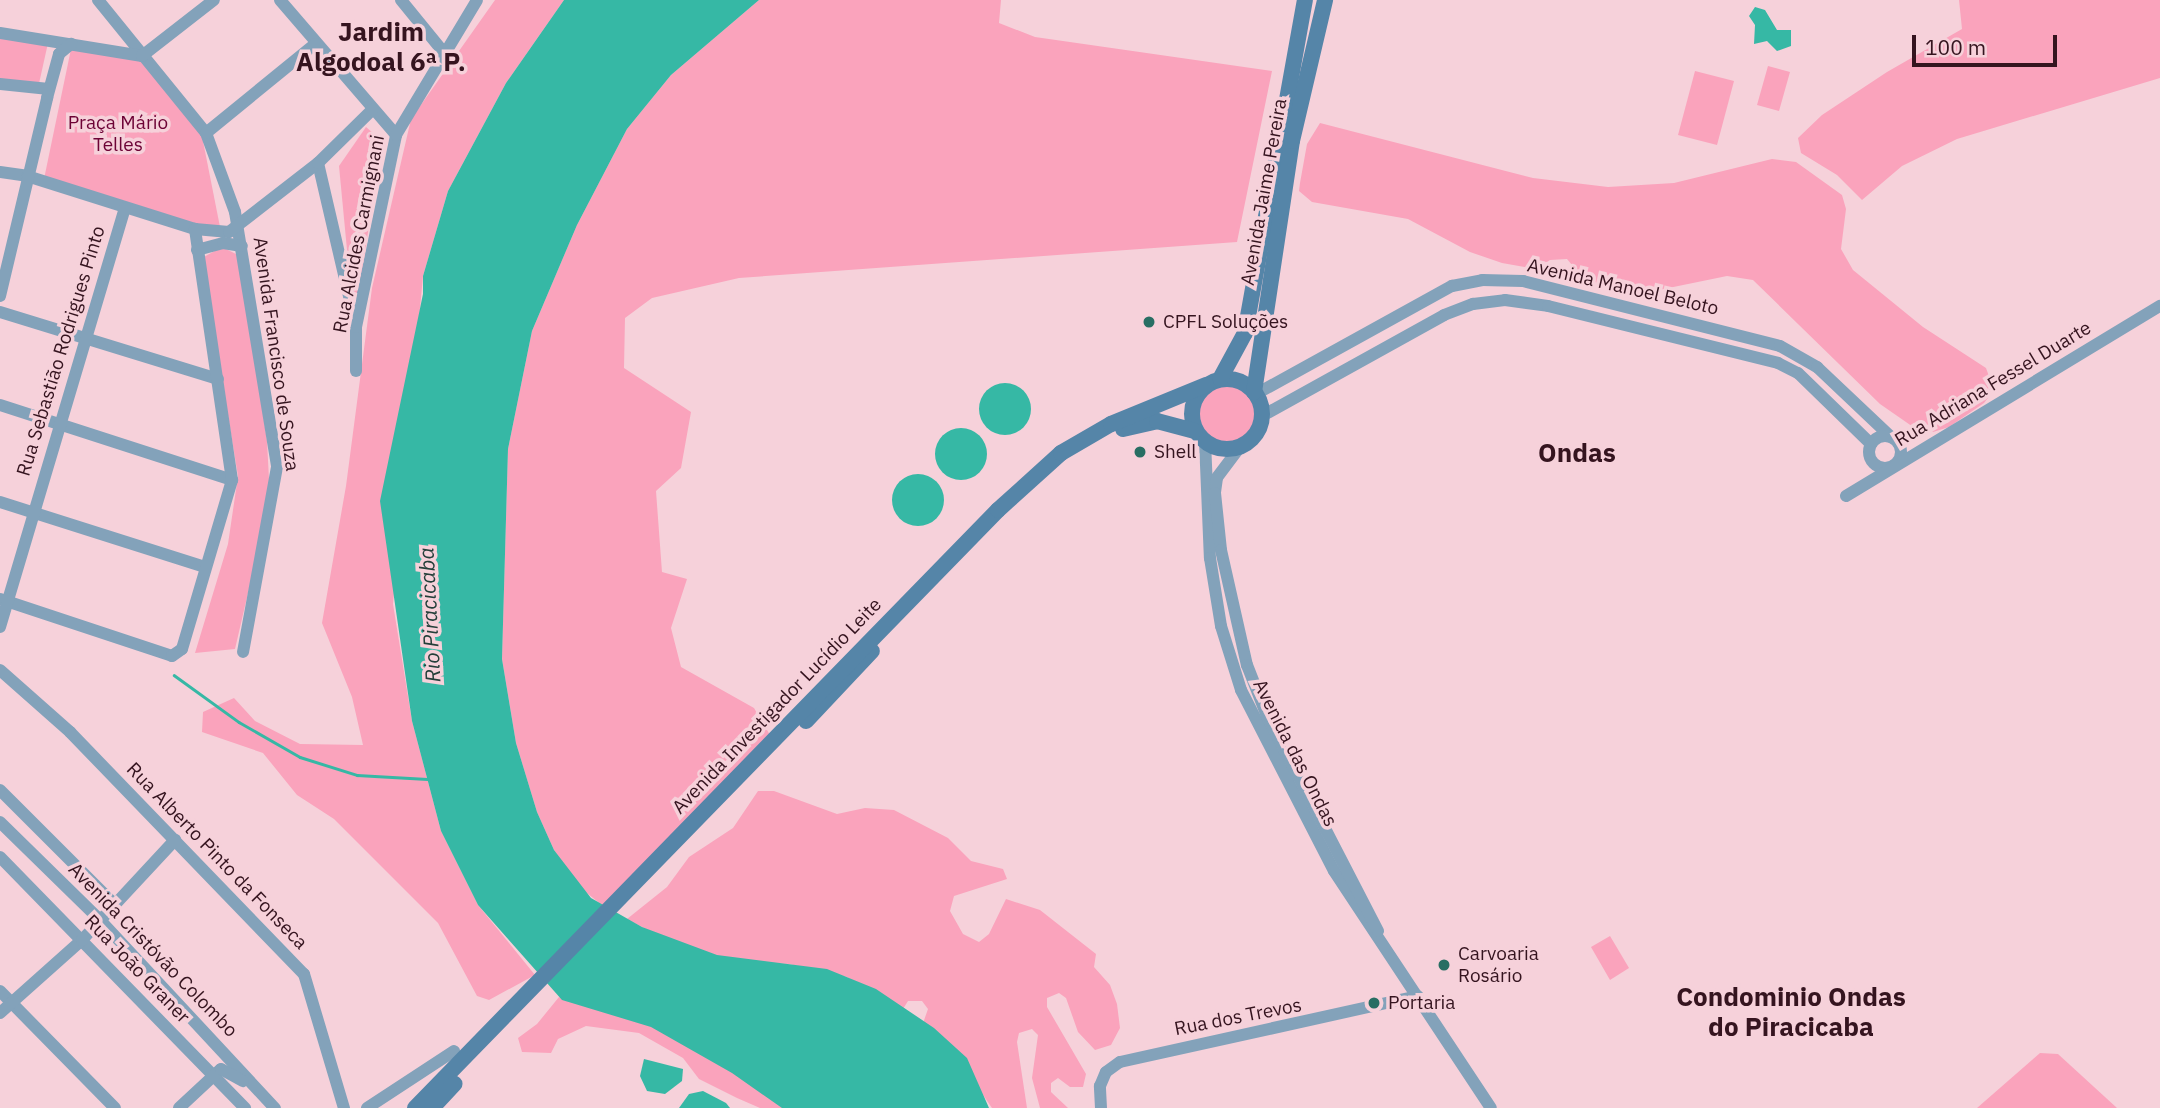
<!DOCTYPE html>
<html>
<head>
<meta charset="utf-8">
<style>
	body { margin:0 }
	#map { position:relative; width:2160px; height:1108px; overflow:hidden; background:#f6d1da; font-family:"IBM Plex Sans",sans-serif }
	div>[style] { position:absolute }
	.green>* { inset:0; background:#faa3bc }
	.round { border-radius:50% }
	.water>* { inset:0; background:#36b8a5 }
	.stream>* { height:2.5px; margin:-1.25px; padding:0 1.25px; transform-origin:1.25px; border-radius:1.25px; background:#36b8a5 }
	.minor>* { height:12px; margin:-6px; padding:0 6px; transform-origin:6px; border-radius:6px; background:#83a2ba }
	.minor>.ring { margin:-6px; padding:0; box-sizing:content-box; background:none; border:12px solid #83a2ba; border-radius:50% }
	.secondary>* { height:16px; margin:-8px; padding:0 8px; transform-origin:8px; border-radius:8px; background:#5585a8 }
	.secondary>.ring { margin:-8px; padding:0; box-sizing:content-box; background:none; border:16px solid #5585a8; border-radius:50% }
	.dots>* { width:19px; height:19px; translate:-50% -50%; box-sizing:border-box; border:4px solid #f6d1da; border-radius:50% }
	span { translate:-50% -50%; white-space:nowrap; text-align:center; line-height:1.15; -webkit-text-stroke:7px #f6d1da; paint-order:stroke }
	.park-label { font-size:19px; color:#6d0336 }
	.street-label { font-size:19px; color:#35141f }
	.poi-label { font-size:19px; color:#35141f }
	.left { translate:0 -50%; text-align:left }
	.water-label { font-size:21px; color:#243f3a; font-style:italic }
	.district-label { font-size:26px; color:#35141f; font-weight:700 }
	.scale { position:absolute; left:1912px; top:35px; width:145px; height:32px; box-sizing:border-box; border:4px solid #35141f; border-top:0; padding-left:9px; font-size:21px; line-height:24px; white-space:nowrap; color:#35141f; -webkit-text-stroke:5px #f6d1da; paint-order:stroke }
</style>
</head>
<body>
<div id="map">
	<div class="green">
		<i style="clip-path:polygon(495px 0,564px 0,506px 83px,448px 191px,423px 276px,393px 604px,412px 721px,441px 831px,478px 905px,535px 975px,489px 1000px,477px 996px,438px 923px,334px 819px,297px 795px,263px 753px,202px 732px,203px 712px,234px 698px,255px 721px,300px 744px,363px 745px,352px 697px,322px 623px,346px 486px,372px 288px,411px 119px)"></i>
		<i style="clip-path:polygon(759px 0,1001px 0,999px 23px,1035px 37px,1272px 71px,1237px 242px,739px 278px,652px 298px,625px 318px,624px 368px,691px 412px,681px 468px,656px 491px,662px 572px,687px 579px,671px 628px,681px 667px,754px 708px,770px 735px,603px 906px,577px 885px,554px 850px,537px 812px,516px 743px,502px 659px,508px 449px,532px 331px,577px 225px,627px 129px,671px 75px)"></i>
		<i style="clip-path:polygon(1959px 0,2160px 0,2160px 78px,1957px 139px,1902px 166px,1862px 200px,1837px 175px,1801px 153px,1798px 138px,1822px 115px,1887px 72px,1962px 29px)"></i>
		<i style="clip-path:polygon(0 37px,48px 43px,38px 88px,0 82px)"></i>
		<i style="clip-path:polygon(71px 49px,142px 61px,202px 136px,220px 227px,195px 225px,44px 179px)"></i>
		<i style="clip-path:polygon(1768px 66px,1790px 72px,1779px 111px,1757px 105px)"></i>
		<i style="clip-path:polygon(1695px 71px,1734px 81px,1717px 145px,1678px 135px)"></i>
		<i style="clip-path:polygon(1320px 123px,1533px 178px,1608px 187px,1674px 183px,1772px 159px,1796px 162px,1842px 195px,1846px 209px,1841px 249px,1853px 270px,1923px 327px,1986px 368px,1994px 390px,1984px 403px,1949px 427px,1933px 432px,1916px 429px,1880px 404px,1753px 280px,1727px 276px,1649px 292px,1607px 288px,1583px 278px,1567px 259px,1550px 260px,1536px 269px,1502px 263px,1470px 252px,1408px 219px,1312px 202px,1299px 191px,1300px 183px,1307px 144px)"></i>
		<i style="clip-path:polygon(366px 127px,381px 140px,358px 303px,352px 302px,339px 166px)"></i>
		<i style="clip-path:polygon(222px 247px,240px 256px,267px 441px,270px 498px,235px 649px,195px 653px,228px 544px,238px 476px,202px 258px)"></i>
		<i class="round" style="left:1197px;top:385px;width:58px;height:58px"></i>
		<i style="clip-path:polygon(758px 791px,774px 791px,837px 814px,865px 808px,894px 810px,948px 838px,971px 861px,1003px 869px,1007px 879px,954px 896px,950px 911px,963px 934px,979px 942px,989px 934px,1006px 899px,1040px 910px,1096px 954px,1094px 967px,1110px 985px,1117px 1004px,1120px 1028px,1111px 1045px,1095px 1050px,1078px 1032px,1066px 998px,1059px 993px,1047px 998px,1047px 1007px,1086px 1074px,1083px 1087px,1070px 1087px,1058px 1078px,1051px 1083px,1051px 1092px,1068px 1108px,1040px 1108px,1032px 1078px,1038px 1035px,1032px 1029px,1019px 1033px,1017px 1042px,1027px 1108px,992px 1108px,970px 1076px,922px 1026px,928px 1009px,922px 1001px,908px 1001px,903px 1009px,847px 977px,789px 964px,704px 960px,627px 919px,667px 887px,689px 857px,733px 828px)"></i>
		<i style="clip-path:polygon(1610px 936px,1629px 968px,1610px 980px,1591px 947px)"></i>
		<i style="clip-path:polygon(559px 997px,633px 1011px,792px 1108px,760px 1108px,737px 1098px,699px 1079px,683px 1058px,639px 1033px,586px 1026px,558px 1039px,551px 1053px,522px 1052px,518px 1038px,537px 1024px)"></i>
		<i style="clip-path:polygon(2040px 1053px,2058px 1054px,2117px 1108px,1977px 1108px)"></i>
	</div>
	<div class="water">
		<i style="clip-path:polygon(564px 0,759px 0,671px 75px,627px 129px,577px 225px,532px 331px,508px 449px,502px 659px,516px 743px,537px 812px,554px 850px,591px 898px,642px 927px,717px 955px,827px 969px,876px 989px,934px 1028px,967px 1058px,989px 1108px,782px 1108px,732px 1073px,651px 1027px,562px 1000px,478px 905px,441px 831px,412px 721px,380px 501px,423px 294px,423px 276px,448px 191px,506px 83px)"></i>
		<i style="clip-path:polygon(1755px 7px,1765px 10px,1777px 30px,1791px 30px,1791px 46px,1777px 51px,1767px 41px,1754px 44px,1755px 25px,1749px 16px)"></i>
		<i class="round" style="left:979px;top:383px;width:52px;height:52px"></i>
		<i class="round" style="left:935px;top:428px;width:52px;height:52px"></i>
		<i class="round" style="left:892px;top:474px;width:52px;height:52px"></i>
		<i style="clip-path:polygon(644px 1059px,683px 1069px,682px 1081px,665px 1094px,647px 1091px,640px 1076px)"></i>
		<i style="clip-path:polygon(703px 1091px,726px 1103px,730px 1108px,679px 1108px,689px 1094px)"></i>
	</div>
	<div class="stream">
		<i style="left:174px;top:675px;width:80px;rotate:35.9deg"></i>
		<i style="left:239px;top:722px;width:70px;rotate:29.8deg"></i>
		<i style="left:300px;top:757px;width:60px;rotate:17.5deg"></i>
		<i style="left:357px;top:775px;width:70px;rotate:3.3deg"></i>
	</div>
	<div class="minor">
		<i style="left:98px;top:0;width:171px;rotate:50.9deg"></i>
		<i style="left:206px;top:133px;width:84px;rotate:69.8deg"></i>
		<i style="left:235px;top:212px;width:258px;rotate:80.6deg"></i>
		<i style="left:277px;top:467px;width:188px;rotate:100.4deg"></i>
		<i style="left:280px;top:0;width:178px;rotate:49.3deg"></i>
		<i style="left:401px;top:0;width:70px;rotate:50.8deg"></i>
		<i style="left:0;top:33px;width:144px;rotate:9.2deg"></i>
		<i style="left:142px;top:56px;width:91px;rotate:-37.9deg"></i>
		<i style="left:0;top:84px;width:49px;rotate:5.8deg"></i>
		<i style="left:206px;top:133px;width:141px;rotate:-39.2deg"></i>
		<i style="left:318px;top:163px;width:167px;rotate:76.9deg"></i>
		<i style="left:0;top:172px;width:27px;rotate:8deg"></i>
		<i style="left:27px;top:176px;width:176px;rotate:17.5deg"></i>
		<i style="left:195px;top:229px;width:34px;rotate:5deg"></i>
		<i style="left:229px;top:232px;width:113px;rotate:-37.8deg"></i>
		<i style="left:318px;top:163px;width:76px;rotate:-44.5deg"></i>
		<i style="left:197px;top:250px;width:27px;rotate:-15deg"></i>
		<i style="left:223px;top:243px;width:19px;rotate:9deg"></i>
		<i style="left:0;top:296px;width:204px;rotate:-76.6deg"></i>
		<i style="left:47px;top:98px;width:46px;rotate:-74.7deg"></i>
		<i style="left:59px;top:54px;width:16px;rotate:-40deg"></i>
		<i style="left:0;top:312px;width:228px;rotate:17.1deg"></i>
		<i style="left:356px;top:371px;width:44px;rotate:-90deg"></i>
		<i style="left:356px;top:327px;width:196px;rotate:-78.2deg"></i>
		<i style="left:396px;top:135px;width:157px;rotate:-59deg"></i>
		<i style="left:1256px;top:394px;width:224px;rotate:-28.9deg"></i>
		<i style="left:1452px;top:286px;width:31px;rotate:-11deg"></i>
		<i style="left:1482px;top:280px;width:41px;rotate:1.4deg"></i>
		<i style="left:1523px;top:281px;width:265px;rotate:14.2deg"></i>
		<i style="left:1780px;top:346px;width:43px;rotate:29.6deg"></i>
		<i style="left:1817px;top:367px;width:102px;rotate:43.4deg"></i>
		<i style="left:0;top:405px;width:244px;rotate:17.9deg"></i>
		<i style="left:1262px;top:416px;width:208px;rotate:-29deg"></i>
		<i style="left:1444px;top:315px;width:31px;rotate:-21deg"></i>
		<i style="left:1473px;top:304px;width:32px;rotate:-7deg"></i>
		<i style="left:1505px;top:300px;width:43px;rotate:7.9deg"></i>
		<i style="left:1548px;top:306px;width:237px;rotate:13.9deg"></i>
		<i style="left:1778px;top:363px;width:22px;rotate:27deg"></i>
		<i style="left:1798px;top:373px;width:102px;rotate:44.2deg"></i>
		<i class="ring" style="left:1869px;top:436px;width:20px;height:20px"></i>
		<i style="left:1205px;top:441px;width:117px;rotate:87.6deg"></i>
		<i style="left:1210px;top:558px;width:69px;rotate:80.8deg"></i>
		<i style="left:1221px;top:626px;width:67px;rotate:72.6deg"></i>
		<i style="left:1241px;top:690px;width:203px;rotate:62.8deg"></i>
		<i style="left:1334px;top:871px;width:284px;rotate:56.5deg"></i>
		<i style="left:1240px;top:447px;width:39px;rotate:127deg"></i>
		<i style="left:1217px;top:478px;width:15px;rotate:98deg"></i>
		<i style="left:1215px;top:493px;width:57px;rotate:84deg"></i>
		<i style="left:1221px;top:550px;width:118px;rotate:77.3deg"></i>
		<i style="left:1247px;top:665px;width:55px;rotate:68.6deg"></i>
		<i style="left:1267px;top:716px;width:242px;rotate:62.7deg"></i>
		<i style="left:1846px;top:496px;width:367px;rotate:-31.2deg"></i>
		<i style="left:0;top:502px;width:215px;rotate:17.6deg"></i>
		<i style="left:0;top:599px;width:181px;rotate:18.3deg"></i>
		<i style="left:172px;top:656px;width:12px;rotate:-35deg"></i>
		<i style="left:182px;top:649px;width:176px;rotate:-73.5deg"></i>
		<i style="left:232px;top:480px;width:254px;rotate:-98.4deg"></i>
		<i style="left:0;top:627px;width:437px;rotate:-73.4deg"></i>
		<i style="left:0;top:670px;width:94px;rotate:41.5deg"></i>
		<i style="left:70px;top:732px;width:337px;rotate:46deg"></i>
		<i style="left:304px;top:974px;width:140px;rotate:73.4deg"></i>
		<i style="left:0;top:790px;width:161px;rotate:45deg"></i>
		<i style="left:0;top:822px;width:140px;rotate:44.4deg"></i>
		<i style="left:100px;top:920px;width:257px;rotate:47.1deg"></i>
		<i style="left:0;top:857px;width:351px;rotate:45.7deg"></i>
		<i style="left:0;top:991px;width:164px;rotate:45.5deg"></i>
		<i style="left:0;top:1013px;width:110px;rotate:-41.7deg"></i>
		<i style="left:82px;top:940px;width:137px;rotate:-47.1deg"></i>
		<i style="left:179px;top:1108px;width:57px;rotate:-42.9deg"></i>
		<i style="left:221px;top:1069px;width:25px;rotate:29deg"></i>
		<i style="left:367px;top:1108px;width:104px;rotate:-33.2deg"></i>
		<i style="left:1101px;top:1108px;width:22px;rotate:-93deg"></i>
		<i style="left:1100px;top:1086px;width:15px;rotate:-67deg"></i>
		<i style="left:1106px;top:1072px;width:17px;rotate:-36deg"></i>
		<i style="left:1120px;top:1062px;width:305px;rotate:-12.5deg"></i>
	</div>
	<div class="secondary">
		<i class="ring" style="left:1192px;top:379px;width:54px;height:54px"></i>
		<i style="left:1220px;top:379px;width:52px;rotate:-61.5deg"></i>
		<i style="left:1245px;top:333px;width:338px;rotate:-79.8deg"></i>
		<i style="left:1254px;top:392px;width:254px;rotate:-81.4deg"></i>
		<i style="left:1292px;top:141px;width:145px;rotate:-76.8deg"></i>
		<i style="left:1123px;top:429px;width:35px;rotate:-13deg"></i>
		<i style="left:1157px;top:421px;width:39px;rotate:15deg"></i>
		<i style="left:806px;top:721px;width:96px;rotate:-46.7deg"></i>
		<i style="left:415px;top:1108px;width:835px;rotate:-45.73deg"></i>
		<i style="left:998px;top:510px;width:85px;rotate:-42.1deg"></i>
		<i style="left:1061px;top:453px;width:58px;rotate:-30.1deg"></i>
		<i style="left:1111px;top:424px;width:103px;rotate:-22.3deg"></i>
		<i style="left:432px;top:1108px;width:33px;rotate:-47deg"></i>
	</div>
	<div class="dots">
		<i style="left:1149px;top:322px;background:#286e63"></i>
		<i style="left:1140px;top:452px;background:#286e63"></i>
		<i style="left:1444px;top:965px;background:#286e63"></i>
		<i style="left:1374px;top:1003px;background:#286e63"></i>
	</div>
	<div class="park-label">
		<span style="left:118px;top:134px">Praça Mário<br>Telles</span>
	</div>
	<div class="street-label">
		<span style="left:1264px;top:192px;rotate:-80deg">Avenida Jaime Pereira</span>
		<span style="left:359px;top:234px;rotate:-79deg">Rua Alcides Carmignani</span>
		<span style="left:1623px;top:287px;rotate:13deg">Avenida Manoel Beloto</span>
		<span style="left:61px;top:351px;rotate:-73deg">Rua Sebastião Rodrigues Pinto</span>
		<span style="left:276px;top:354px;rotate:82deg">Avenida Francisco de Souza</span>
		<span style="left:1993px;top:384px;rotate:-31deg">Rua Adriana Fessel Duarte</span>
		<span style="left:777px;top:706px;rotate:-46deg">Avenida Investigador Lucídio Leite</span>
		<span style="left:1295px;top:753px;rotate:63deg">Avenida das Ondas</span>
		<span style="left:217px;top:856px;rotate:46deg">Rua Alberto Pinto da Fonseca</span>
		<span style="left:153px;top:950px;rotate:46deg">Avenida Cristóvão Colombo</span>
		<span style="left:137px;top:969px;rotate:46deg">Rua João Graner</span>
		<span style="left:1238px;top:1017px;rotate:-11deg">Rua dos Trevos</span>
	</div>
	<div class="poi-label">
		<span class="left" style="left:1163px;top:322px">CPFL Soluções</span>
		<span class="left" style="left:1154px;top:452px">Shell</span>
		<span class="left" style="left:1458px;top:965px">Carvoaria<br>Rosário</span>
		<span class="left" style="left:1388px;top:1003px">Portaria</span>
	</div>
	<div class="water-label">
		<span style="left:429px;top:615px;rotate:-93deg">Rio Piracicaba</span>
	</div>
	<div class="district-label">
		<span style="left:381px;top:47px">Jardim<br>Algodoal 6ª P.</span>
		<span style="left:1577px;top:453px">Ondas</span>
		<span style="left:1791px;top:1012px">Condominio Ondas<br>do Piracicaba</span>
	</div>
	<div class="scale">100 m</div>
</div>
</body>
</html>
